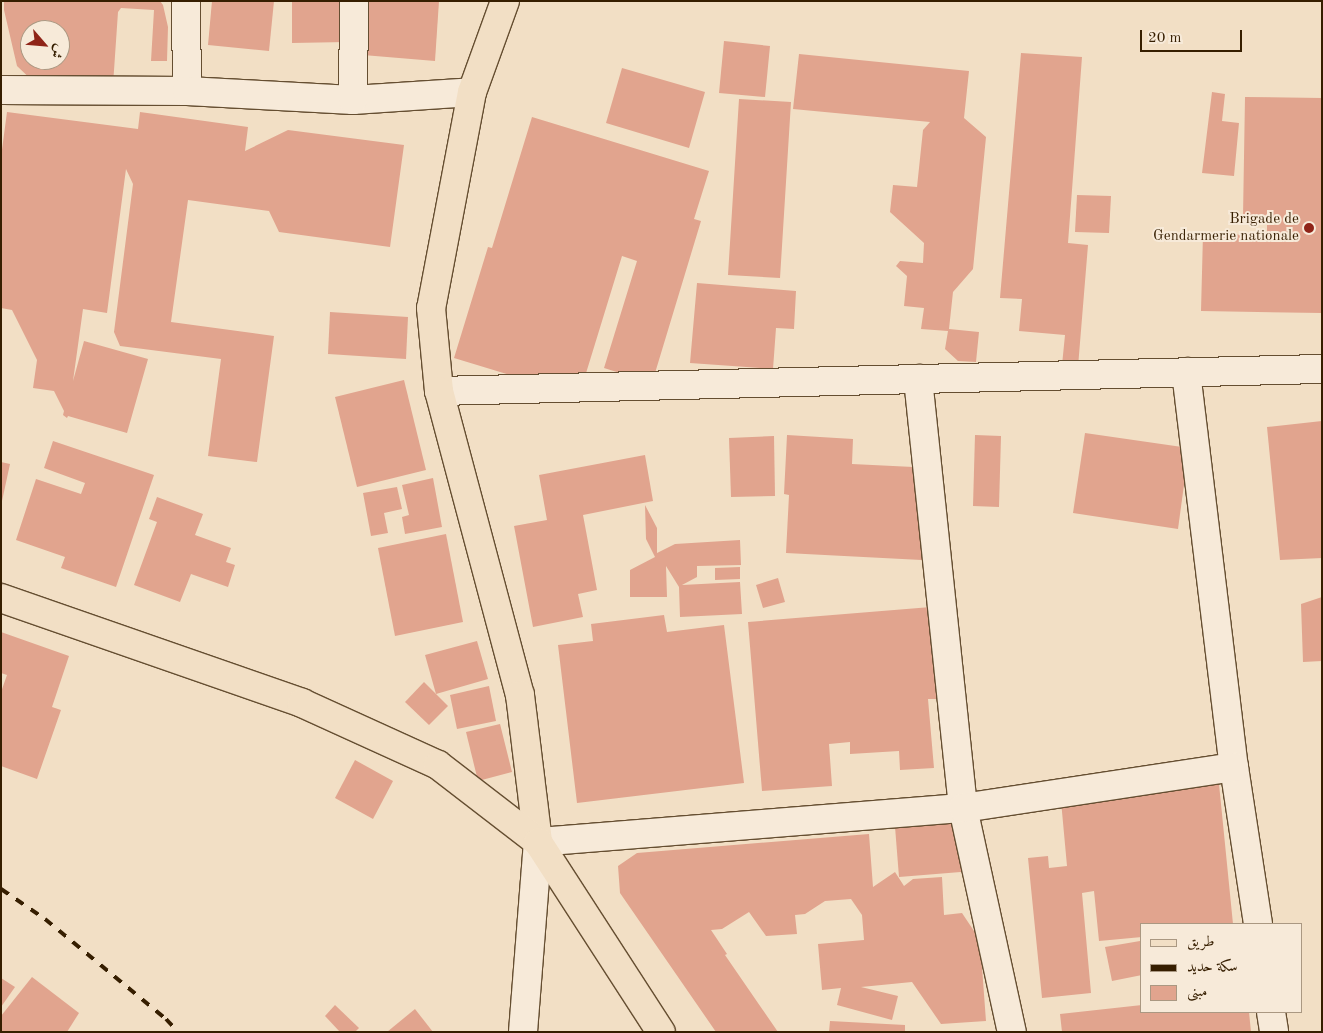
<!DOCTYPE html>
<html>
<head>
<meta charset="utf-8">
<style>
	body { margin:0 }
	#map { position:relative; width:1323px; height:1033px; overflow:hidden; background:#f2dfc5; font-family:"Old Standard TT",Amiri,serif }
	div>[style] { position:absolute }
	.building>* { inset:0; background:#e1a48e }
	.roads { filter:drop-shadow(1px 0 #654e31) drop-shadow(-1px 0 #654e31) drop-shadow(0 1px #654e31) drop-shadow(0 -1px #654e31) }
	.minor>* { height:28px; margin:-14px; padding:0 14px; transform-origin:14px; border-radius:14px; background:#f7ead9 }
	.major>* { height:28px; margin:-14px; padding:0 14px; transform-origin:14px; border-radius:14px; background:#f2dfc5 }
	.rail>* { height:4px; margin-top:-2px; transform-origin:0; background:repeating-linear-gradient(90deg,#361e00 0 9px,transparent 0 18px) }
	.dots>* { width:14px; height:14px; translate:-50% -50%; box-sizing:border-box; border:2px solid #f7ead9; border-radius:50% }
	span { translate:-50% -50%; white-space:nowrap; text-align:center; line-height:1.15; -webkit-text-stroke:4px #f7ead9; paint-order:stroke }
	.poi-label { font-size:15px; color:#361e00 }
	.right { translate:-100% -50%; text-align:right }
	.frame { position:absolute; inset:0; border:2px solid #361e00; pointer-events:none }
	.legend { position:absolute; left:1140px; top:923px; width:162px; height:90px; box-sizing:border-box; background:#f7ead9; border:1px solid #aa9882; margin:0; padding:6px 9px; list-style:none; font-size:15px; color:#361e00 }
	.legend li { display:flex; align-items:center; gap:10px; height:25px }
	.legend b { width:25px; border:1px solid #aa9882 }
	.north { position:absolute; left:20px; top:20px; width:50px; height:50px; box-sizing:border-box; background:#f7ead9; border:1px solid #aa9882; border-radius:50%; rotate:117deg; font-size:14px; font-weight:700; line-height:20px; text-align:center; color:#361e00 }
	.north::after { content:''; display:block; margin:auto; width:18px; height:22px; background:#8f2418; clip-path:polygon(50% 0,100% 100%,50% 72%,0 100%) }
	.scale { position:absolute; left:1140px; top:30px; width:102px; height:22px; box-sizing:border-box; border:2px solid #361e00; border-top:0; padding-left:6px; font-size:15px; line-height:18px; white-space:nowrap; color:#361e00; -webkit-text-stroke:4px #f7ead9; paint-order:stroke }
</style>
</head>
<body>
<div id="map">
	<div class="building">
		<i style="clip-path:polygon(evenodd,4px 1px,160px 1px,163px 5px,168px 27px,167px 61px,151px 61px,154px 10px,121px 8px,118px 12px,113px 85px,38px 86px,17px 66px,4px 10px,4px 1px,30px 30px,60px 30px,60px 60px,30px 60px,30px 30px)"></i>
		<i style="clip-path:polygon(212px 1px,274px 1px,269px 51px,208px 45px)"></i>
		<i style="clip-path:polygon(292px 1px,346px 1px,346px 42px,292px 43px)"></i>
		<i style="clip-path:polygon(367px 1px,439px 1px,435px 61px,363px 55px)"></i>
		<i style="clip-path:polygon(724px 41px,770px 46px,765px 97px,719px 93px)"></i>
		<i style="clip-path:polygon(1021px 53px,1082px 57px,1068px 243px,1088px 245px,1078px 367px,1062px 365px,1065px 335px,1019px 331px,1022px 299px,1000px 298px)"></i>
		<i style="clip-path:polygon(799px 54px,969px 71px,964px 118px,986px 137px,973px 269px,953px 292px,949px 329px,979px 332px,976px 362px,958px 361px,945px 349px,948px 331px,921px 329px,924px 308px,904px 306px,907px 276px,896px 266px,900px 261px,923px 263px,924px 243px,890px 212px,893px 185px,917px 187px,923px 130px,930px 122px,793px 109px)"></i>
		<i style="clip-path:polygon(622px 68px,705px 92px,689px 148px,606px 123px)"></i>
		<i style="clip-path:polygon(1212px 92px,1225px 94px,1222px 121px,1239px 123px,1234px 176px,1202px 173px)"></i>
		<i style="clip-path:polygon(1245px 97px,1322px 98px,1322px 313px,1201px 311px,1203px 234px,1267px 235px,1267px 217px,1243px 216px)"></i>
		<i style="clip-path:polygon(739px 99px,791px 102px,780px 278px,728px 275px)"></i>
		<i style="clip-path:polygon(7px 112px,138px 129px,140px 112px,248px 127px,245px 151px,288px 130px,404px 145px,390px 247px,279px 232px,269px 211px,188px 200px,171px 322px,274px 336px,257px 462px,208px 456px,221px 359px,120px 346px,114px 332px,133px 184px,126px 169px,107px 313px,83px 309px,73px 381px,84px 341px,148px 359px,127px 433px,68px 416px,67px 418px,63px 415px,64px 411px,54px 391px,33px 388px,37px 360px,12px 310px,1px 308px,1px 157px)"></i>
		<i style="clip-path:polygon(532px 117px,709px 171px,694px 219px,701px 221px,652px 383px,604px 368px,637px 261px,622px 256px,579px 396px,454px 358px,488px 247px,492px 248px)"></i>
		<i style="clip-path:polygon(1077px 195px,1111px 196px,1109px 233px,1075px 232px)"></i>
		<i style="clip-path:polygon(697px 283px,796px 291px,794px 329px,776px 328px,773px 369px,690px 363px)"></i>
		<i style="clip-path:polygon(330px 312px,408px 317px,406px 359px,328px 354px)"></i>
		<i style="clip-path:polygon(404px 380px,426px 470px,357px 487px,335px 397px)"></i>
		<i style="clip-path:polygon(1322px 421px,1322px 558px,1280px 560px,1267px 427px)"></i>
		<i style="clip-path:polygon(1085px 433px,1189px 448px,1178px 529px,1073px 513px)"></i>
		<i style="clip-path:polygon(787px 435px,853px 439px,852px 464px,934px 468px,941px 561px,786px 553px,789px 495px,784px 494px)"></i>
		<i style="clip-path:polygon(975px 435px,1001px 436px,999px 507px,973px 506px)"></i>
		<i style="clip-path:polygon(774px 436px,775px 496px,731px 497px,729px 438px)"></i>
		<i style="clip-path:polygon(53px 441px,154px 475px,116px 587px,61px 568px,65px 557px,16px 540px,36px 479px,81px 494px,85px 483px,44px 468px)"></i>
		<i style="clip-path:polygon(645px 455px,653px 501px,583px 515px,597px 590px,578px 594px,583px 617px,533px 627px,514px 526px,547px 520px,539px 475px)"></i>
		<i style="clip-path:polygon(1px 462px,10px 464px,2px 501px,1px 501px)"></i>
		<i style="clip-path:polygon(433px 478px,442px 527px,405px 534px,402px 517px,409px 515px,402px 485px)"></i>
		<i style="clip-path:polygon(397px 487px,402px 509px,384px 513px,388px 533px,371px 536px,363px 493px)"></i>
		<i style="clip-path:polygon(157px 497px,203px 514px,195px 535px,231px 548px,226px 562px,235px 565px,228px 587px,191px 574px,180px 602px,134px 585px,157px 522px,149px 519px)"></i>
		<i style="clip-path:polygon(645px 505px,657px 528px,657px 553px,675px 544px,740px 540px,741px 565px,697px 566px,697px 577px,682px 585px,740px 582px,742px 614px,680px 617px,679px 587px,666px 566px,667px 597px,630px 597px,630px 570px,655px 557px,646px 539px)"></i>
		<i style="clip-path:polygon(446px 534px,463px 622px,395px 636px,378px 548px)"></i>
		<i style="clip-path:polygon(740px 567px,740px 579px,715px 580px,715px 568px)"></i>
		<i style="clip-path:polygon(778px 578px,785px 602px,763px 608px,756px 585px)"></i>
		<i style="clip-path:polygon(1322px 597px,1322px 661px,1303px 662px,1301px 604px)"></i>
		<i style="clip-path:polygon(931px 607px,938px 699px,928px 699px,934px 768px,900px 770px,899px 751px,850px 754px,850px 742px,829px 744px,832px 786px,762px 791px,748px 622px)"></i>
		<i style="clip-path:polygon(664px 615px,667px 632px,724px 625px,744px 783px,577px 803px,558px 645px,593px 641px,591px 624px)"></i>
		<i style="clip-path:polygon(1px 632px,69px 656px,52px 707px,61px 710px,37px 779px,1px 766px,1px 692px,7px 675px,1px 673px)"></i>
		<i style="clip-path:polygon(477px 641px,488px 679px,436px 694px,425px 655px)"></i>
		<i style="clip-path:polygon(424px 682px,448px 706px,429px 725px,405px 702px)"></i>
		<i style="clip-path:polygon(489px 686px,496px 721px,457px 729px,450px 695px)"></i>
		<i style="clip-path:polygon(500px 724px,512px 772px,478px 781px,466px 732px)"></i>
		<i style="clip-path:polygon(355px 760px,393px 781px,373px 819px,335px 798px)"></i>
		<i style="clip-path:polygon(1218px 774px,1233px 924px,1142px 924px,1142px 937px,1099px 941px,1094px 891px,1082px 893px,1091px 993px,1042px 998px,1028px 858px,1048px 856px,1049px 868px,1067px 866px,1060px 790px)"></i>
		<i style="clip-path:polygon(969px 809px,973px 871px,899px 877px,894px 814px)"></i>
		<i style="clip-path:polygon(869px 834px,873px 887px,895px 872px,904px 886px,913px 879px,942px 877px,944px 915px,962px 913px,980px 940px,986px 1021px,941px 1024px,912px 982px,861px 987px,898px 996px,892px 1020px,837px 1005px,841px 988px,822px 990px,818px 944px,864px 940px,862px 915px,851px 899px,825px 901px,805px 914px,795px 915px,797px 934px,766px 936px,749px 912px,722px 929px,711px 930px,727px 954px,725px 955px,778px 1032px,716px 1032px,620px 893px,618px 866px,637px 853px)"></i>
		<i style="clip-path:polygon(1140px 941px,1142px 975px,1112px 981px,1105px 947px)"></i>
		<i style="clip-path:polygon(32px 977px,79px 1013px,67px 1032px,1px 1032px,1px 1016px)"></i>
		<i style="clip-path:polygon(1px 978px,15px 987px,1px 1007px)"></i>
		<i style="clip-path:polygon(335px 1005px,359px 1028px,355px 1032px,340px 1032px,325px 1016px)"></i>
		<i style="clip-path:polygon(1142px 1005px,1142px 1012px,1249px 1012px,1251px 1032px,1062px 1032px,1060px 1014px)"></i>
		<i style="clip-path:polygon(415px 1009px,433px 1032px,387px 1032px)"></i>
		<i style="clip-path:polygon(830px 1021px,905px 1025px,905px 1032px,829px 1032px)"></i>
	</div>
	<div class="roads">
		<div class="minor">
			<i style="left:186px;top:1px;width:90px;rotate:89.4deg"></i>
			<i style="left:1px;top:90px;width:186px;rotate:0.3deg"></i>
			<i style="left:187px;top:91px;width:166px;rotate:3.1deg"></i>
			<i style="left:353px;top:100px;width:119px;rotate:-3.8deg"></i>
			<i style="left:353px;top:100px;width:99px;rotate:-89.4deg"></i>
			<i style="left:1186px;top:372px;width:398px;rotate:83.1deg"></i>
			<i style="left:1234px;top:767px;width:159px;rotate:81.3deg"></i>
			<i style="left:918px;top:379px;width:431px;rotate:84deg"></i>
			<i style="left:963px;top:808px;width:229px;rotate:77.7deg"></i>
			<i style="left:439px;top:391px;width:883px;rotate:-1.43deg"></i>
			<i style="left:1271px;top:1012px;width:20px;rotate:81deg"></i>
			<i style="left:523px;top:1032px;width:191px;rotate:-85.5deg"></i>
			<i style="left:538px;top:842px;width:426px;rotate:-4.6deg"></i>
			<i style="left:963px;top:808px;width:274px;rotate:-8.6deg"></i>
		</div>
		<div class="major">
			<i style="left:505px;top:1px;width:97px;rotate:109.9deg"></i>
			<i style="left:472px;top:92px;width:220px;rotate:100.7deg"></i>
			<i style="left:431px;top:308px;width:83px;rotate:84.5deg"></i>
			<i style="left:439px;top:391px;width:315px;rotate:75.1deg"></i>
			<i style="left:520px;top:695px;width:148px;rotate:83deg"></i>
			<i style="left:1px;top:598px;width:319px;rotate:19.2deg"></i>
			<i style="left:302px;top:703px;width:149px;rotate:24.5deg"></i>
			<i style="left:438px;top:765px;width:126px;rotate:37.6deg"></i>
			<i style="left:538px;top:842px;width:226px;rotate:57.1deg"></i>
		</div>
	</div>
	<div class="rail">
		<i style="left:1px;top:889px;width:53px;rotate:34.3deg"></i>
		<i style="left:45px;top:919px;width:157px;rotate:39.6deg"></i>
		<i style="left:166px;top:1019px;width:18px;rotate:47deg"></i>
	</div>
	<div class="dots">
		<i style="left:1309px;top:228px;background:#8f2418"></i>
	</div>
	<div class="poi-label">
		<span class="right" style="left:1299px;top:228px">Brigade de<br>Gendarmerie nationale</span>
	</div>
	<div class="frame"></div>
	<ul class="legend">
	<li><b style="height:6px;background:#f2dfc5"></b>طريق</li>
	<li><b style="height:6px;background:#361e00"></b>سكة حديد</li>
	<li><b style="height:14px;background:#e1a48e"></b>مبنى</li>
	</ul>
	<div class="north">ش</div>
	<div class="scale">20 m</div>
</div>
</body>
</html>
